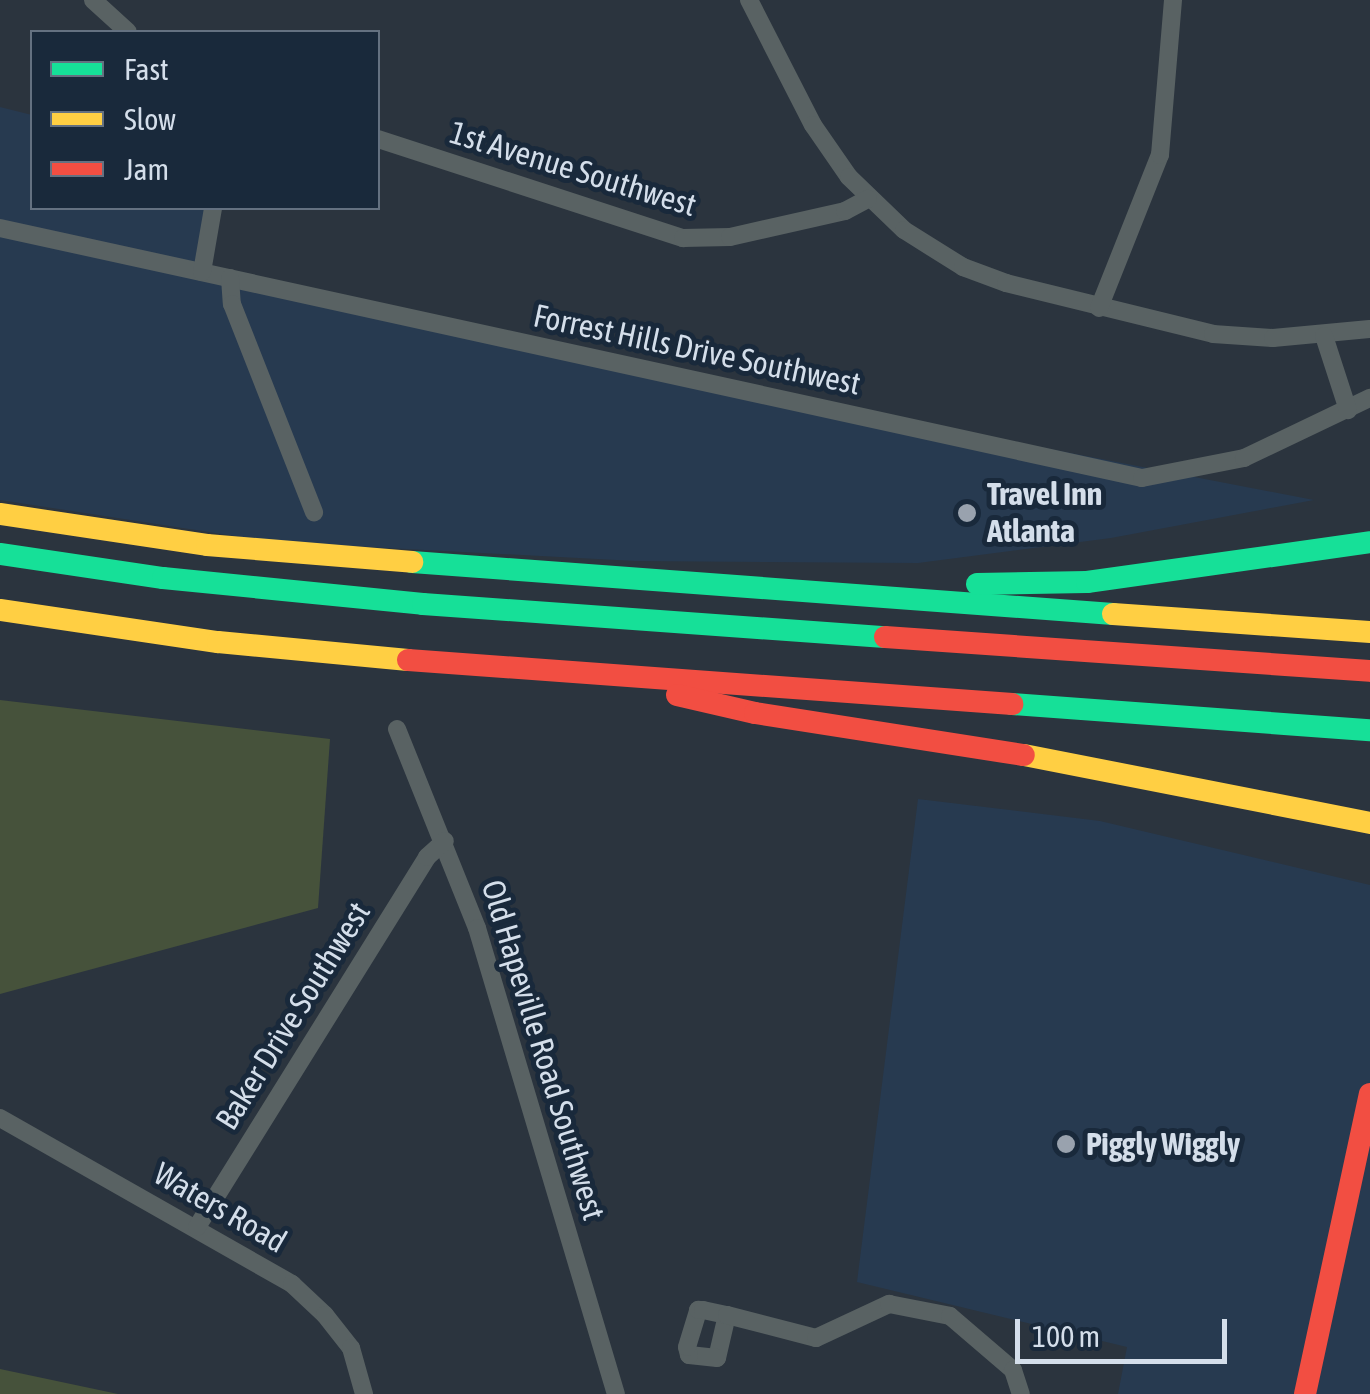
<!DOCTYPE html>
<html>
<head>
<meta charset="utf-8">
<style>
	body { margin:0 }
	#map { position:relative; width:1370px; height:1394px; overflow:hidden; background:#2b343e; font-family:"Asap Condensed",sans-serif }
	div>[style] { position:absolute }
	.built>* { inset:0; background:#273a50 }
	.green>* { inset:0; background:#46523b }
	.street>* { height:18px; margin:-9px; padding:0 9px; transform-origin:9px; border-radius:9px; background:#596263 }
	.fast>* { height:22px; margin:-11px; padding:0 11px; transform-origin:11px; border-radius:11px; background:#16e098 }
	.slow>* { height:22px; margin:-11px; padding:0 11px; transform-origin:11px; border-radius:11px; background:#ffcf43 }
	.jam>* { height:22px; margin:-11px; padding:0 11px; transform-origin:11px; border-radius:11px; background:#f24e42 }
	.dots>* { width:28px; height:28px; translate:-50% -50%; box-sizing:border-box; border:5px solid #19293b; border-radius:50% }
	span { translate:-50% -50%; white-space:nowrap; text-align:center; line-height:1.15; -webkit-text-stroke:10px #19293b; paint-order:stroke }
	.street-label { font-size:32px; color:#d4deea }
	.poi-label { font-size:32px; color:#d4deea; font-weight:700 }
	.left { translate:0 -50%; text-align:left }
	.legend { position:absolute; left:30px; top:30px; width:350px; height:180px; box-sizing:border-box; background:#19293b; border:2px solid #647181; margin:0; padding:12px 18px; list-style:none; font-size:30px; color:#d4deea }
	.legend li { display:flex; align-items:center; gap:20px; height:50px }
	.legend b { width:50px; border:2px solid #647181 }
	.scale { position:absolute; left:1015px; top:1319px; width:212px; height:45px; box-sizing:border-box; border:5px solid #d4deea; border-top:0; padding-left:12px; font-size:30px; line-height:35px; white-space:nowrap; color:#d4deea; -webkit-text-stroke:8px #19293b; paint-order:stroke }
</style>
</head>
<body>
<div id="map">
	<div class="built">
		<i style="clip-path:polygon(0 107px,32px 115px,32px 208px,214px 208px,202px 266px,822px 405px,1314px 500px,1111px 538px,918px 563px,635px 561px,274px 542px,0 500px)"></i>
		<i style="clip-path:polygon(918px 799px,1100px 821px,1370px 885px,1370px 1394px,1118px 1394px,1127px 1347px,857px 1282px)"></i>
	</div>
	<div class="green">
		<i style="clip-path:polygon(0 700px,330px 739px,318px 908px,0 994px)"></i>
		<i style="clip-path:polygon(0 1369px,118px 1394px,0 1394px)"></i>
	</div>
	<div class="street">
		<i style="left:93px;top:0;width:47px;rotate:42.4deg"></i>
		<i style="left:749px;top:0;width:140px;rotate:62.9deg"></i>
		<i style="left:813px;top:125px;width:63px;rotate:55.3deg"></i>
		<i style="left:849px;top:177px;width:76px;rotate:43.9deg"></i>
		<i style="left:904px;top:230px;width:70px;rotate:32.1deg"></i>
		<i style="left:963px;top:267px;width:46px;rotate:20.4deg"></i>
		<i style="left:1006px;top:283px;width:213px;rotate:13.8deg"></i>
		<i style="left:1213px;top:334px;width:60px;rotate:3.8deg"></i>
		<i style="left:1273px;top:338px;width:97px;rotate:-5.3deg"></i>
		<i style="left:378px;top:139px;width:321px;rotate:18deg"></i>
		<i style="left:683px;top:238px;width:47px;rotate:-1.2deg"></i>
		<i style="left:730px;top:237px;width:118px;rotate:-12.7deg"></i>
		<i style="left:845px;top:211px;width:26px;rotate:-28deg"></i>
		<i style="left:0;top:228px;width:1169px;rotate:12.35deg"></i>
		<i style="left:1142px;top:478px;width:104px;rotate:-11.1deg"></i>
		<i style="left:1244px;top:458px;width:140px;rotate:-25.5deg"></i>
		<i style="left:202px;top:272px;width:65px;rotate:-80.2deg"></i>
		<i style="left:230px;top:278px;width:26px;rotate:86deg"></i>
		<i style="left:232px;top:304px;width:224px;rotate:68.5deg"></i>
		<i style="left:1099px;top:308px;width:165px;rotate:-68.3deg"></i>
		<i style="left:1160px;top:155px;width:156px;rotate:-85.2deg"></i>
		<i style="left:1324px;top:336px;width:78px;rotate:72deg"></i>
		<i style="left:397px;top:729px;width:214px;rotate:68.1deg"></i>
		<i style="left:477px;top:928px;width:486px;rotate:73.4deg"></i>
		<i style="left:0;top:1118px;width:336px;rotate:29.6deg"></i>
		<i style="left:292px;top:1284px;width:45px;rotate:43.2deg"></i>
		<i style="left:325px;top:1315px;width:42px;rotate:51.8deg"></i>
		<i style="left:351px;top:1348px;width:48px;rotate:74.2deg"></i>
		<i style="left:197px;top:1227px;width:436px;rotate:-58.1deg"></i>
		<i style="left:427px;top:857px;width:24px;rotate:-42deg"></i>
		<i style="left:727px;top:1315px;width:44px;rotate:103.1deg"></i>
		<i style="left:717px;top:1358px;width:28px;rotate:-174deg"></i>
		<i style="left:689px;top:1355px;width:8px;rotate:-104deg"></i>
		<i style="left:687px;top:1347px;width:39px;rotate:-73deg"></i>
		<i style="left:698px;top:1310px;width:5px"></i>
		<i style="left:703px;top:1310px;width:25px;rotate:12deg"></i>
		<i style="left:727px;top:1315px;width:92px;rotate:14.5deg"></i>
		<i style="left:816px;top:1338px;width:81px;rotate:-25deg"></i>
		<i style="left:889px;top:1304px;width:62px;rotate:11.1deg"></i>
		<i style="left:950px;top:1316px;width:83px;rotate:40.6deg"></i>
		<i style="left:1013px;top:1370px;width:25px;rotate:72deg"></i>
	</div>
	<div class="fast">
		<i style="left:0;top:554px;width:165px;rotate:8.4deg"></i>
		<i style="left:163px;top:578px;width:261px;rotate:5.7deg"></i>
		<i style="left:423px;top:604px;width:463px;rotate:4.1deg"></i>
		<i style="left:412px;top:562px;width:703px;rotate:4.24deg"></i>
		<i style="left:977px;top:584px;width:110px;rotate:-1deg"></i>
		<i style="left:1087px;top:582px;width:286px;rotate:-8deg"></i>
		<i style="left:1012px;top:704px;width:359px;rotate:4.2deg"></i>
	</div>
	<div class="slow">
		<i style="left:0;top:514px;width:209px;rotate:8.5deg"></i>
		<i style="left:207px;top:545px;width:206px;rotate:4.7deg"></i>
		<i style="left:0;top:610px;width:220px;rotate:8.4deg"></i>
		<i style="left:218px;top:642px;width:191px;rotate:5.4deg"></i>
		<i style="left:1113px;top:614px;width:258px;rotate:4deg"></i>
		<i style="left:1024px;top:755px;width:353px;rotate:11.1deg"></i>
	</div>
	<div class="jam">
		<i style="left:885px;top:637px;width:486px;rotate:4deg"></i>
		<i style="left:408px;top:660px;width:606px;rotate:4.17deg"></i>
		<i style="left:677px;top:695px;width:80px;rotate:13deg"></i>
		<i style="left:755px;top:713px;width:272px;rotate:8.9deg"></i>
		<i style="left:1305px;top:1394px;width:307px;rotate:-77.8deg"></i>
	</div>
	<div class="dots">
		<i style="left:967px;top:513px;background:#99a2ae"></i>
		<i style="left:1066px;top:1144px;background:#99a2ae"></i>
	</div>
	<div class="street-label">
		<span style="left:573px;top:169px;rotate:17deg">1st Avenue Southwest</span>
		<span style="left:697px;top:350px;rotate:12deg">Forrest Hills Drive Southwest</span>
		<span style="left:293px;top:1016px;rotate:-58deg">Baker Drive Southwest</span>
		<span style="left:543px;top:1050px;rotate:73deg">Old Hapeville Road Southwest</span>
		<span style="left:220px;top:1208px;rotate:30deg">Waters Road</span>
	</div>
	<div class="poi-label">
		<span class="left" style="left:987px;top:513px">Travel Inn<br>Atlanta</span>
		<span class="left" style="left:1086px;top:1144px">Piggly Wiggly</span>
	</div>
	<ul class="legend">
	<li><b style="height:12px;background:#16e098"></b>Fast</li>
	<li><b style="height:12px;background:#ffcf43"></b>Slow</li>
	<li><b style="height:12px;background:#f24e42"></b>Jam</li>
	</ul>
	<div class="scale">100 m</div>
</div>
</body>
</html>
